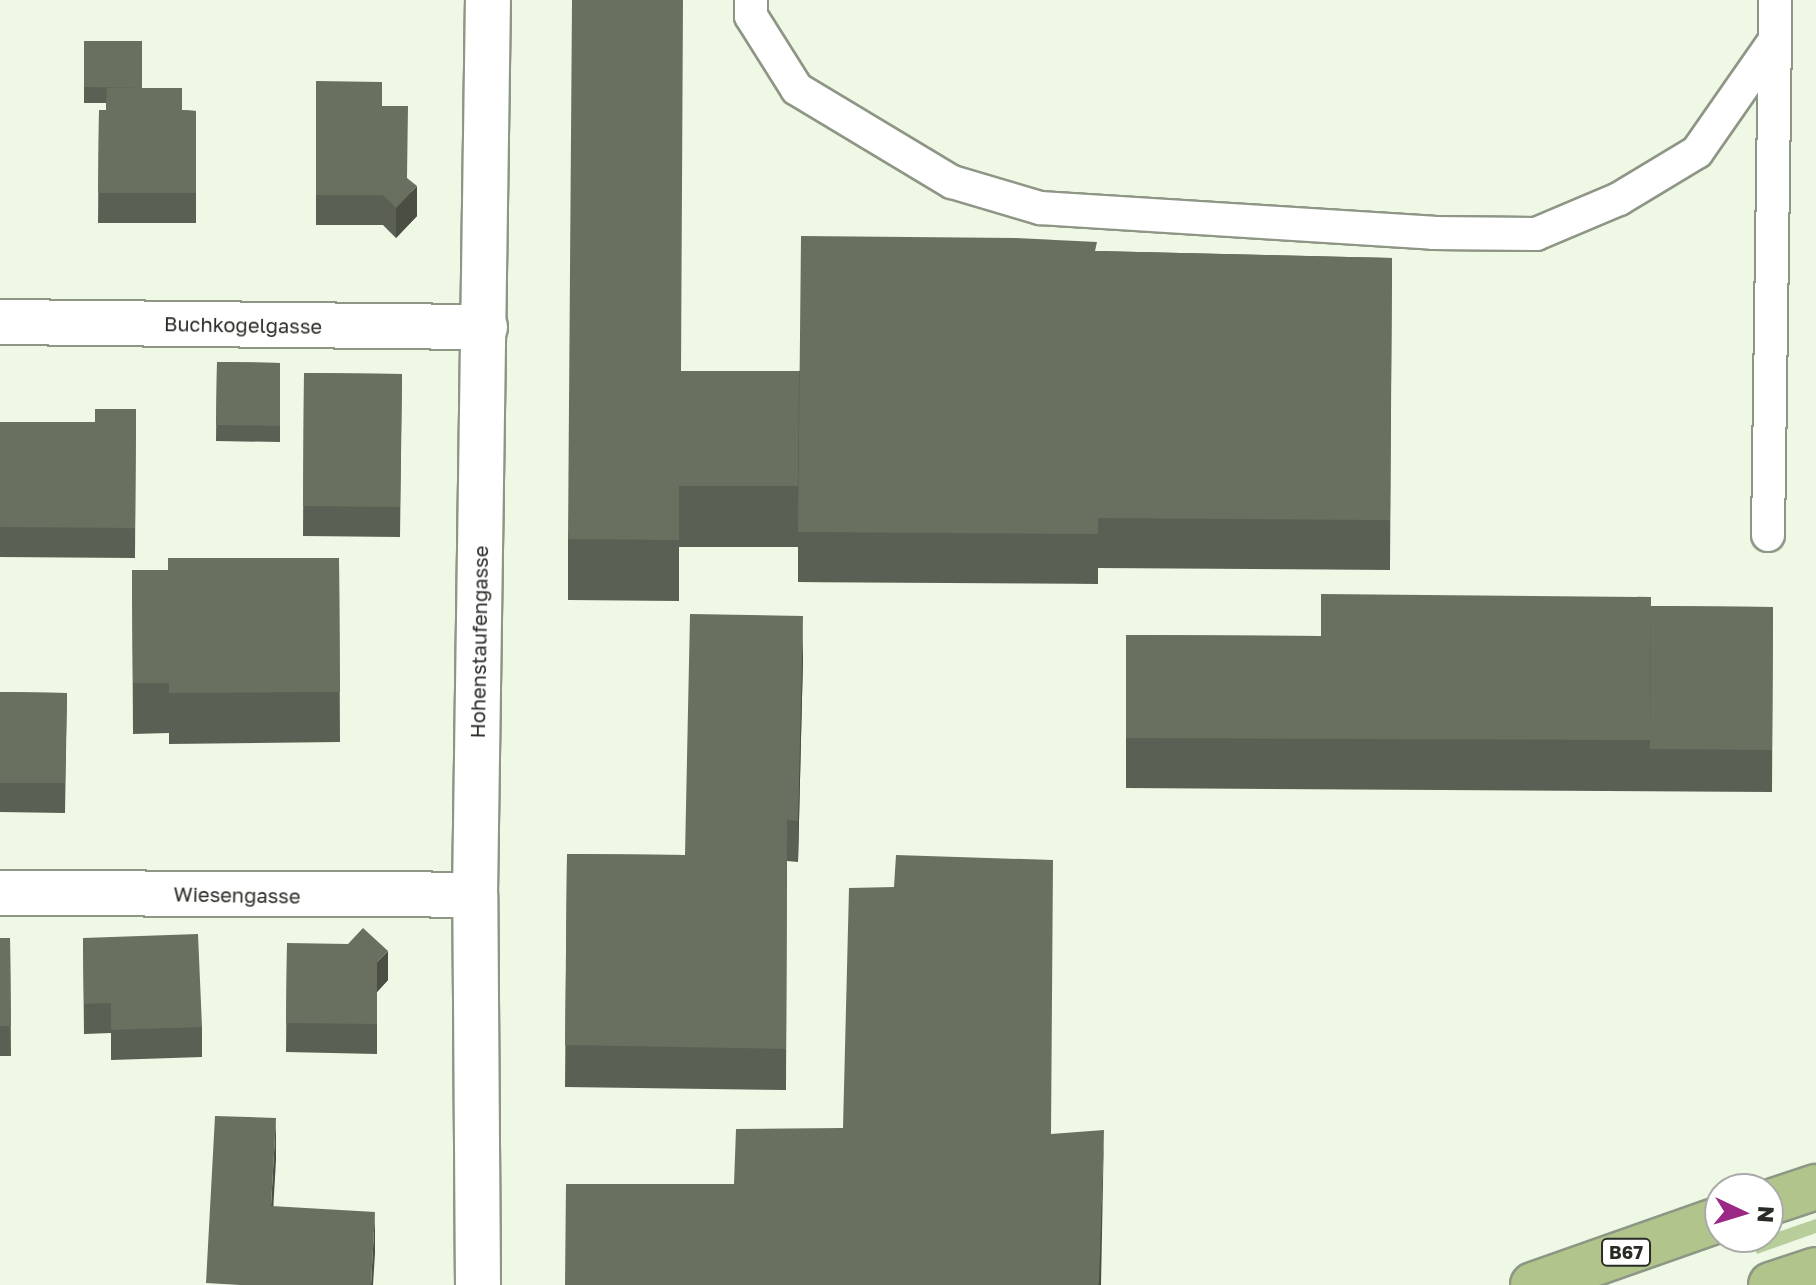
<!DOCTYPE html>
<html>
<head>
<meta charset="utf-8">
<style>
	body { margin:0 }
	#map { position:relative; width:1816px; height:1285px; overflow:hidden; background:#eff7e5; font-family:"Golos Text",sans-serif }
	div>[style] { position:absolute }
	.green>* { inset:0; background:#b7cd9a }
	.roads { filter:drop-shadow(2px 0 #8e9685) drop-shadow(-2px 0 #8e9685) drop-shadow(0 2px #8e9685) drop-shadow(0 -2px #8e9685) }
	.service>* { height:32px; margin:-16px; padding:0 16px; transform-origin:16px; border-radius:16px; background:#fff }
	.minor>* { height:44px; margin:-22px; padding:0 22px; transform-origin:22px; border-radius:22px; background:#fff }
	.tertiary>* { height:44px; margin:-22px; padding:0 22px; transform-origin:22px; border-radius:22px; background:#fff }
	.primary>* { height:44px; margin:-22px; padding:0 22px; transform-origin:22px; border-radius:22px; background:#b0c48c }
	.wall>* { inset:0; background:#5a6053 }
	.shaded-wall>* { inset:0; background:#4a4e43 }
	.building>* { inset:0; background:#697060 }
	span { translate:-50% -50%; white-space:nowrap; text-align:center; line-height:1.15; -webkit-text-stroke:8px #fff; paint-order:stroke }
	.shield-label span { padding:2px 6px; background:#fff; border:2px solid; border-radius:6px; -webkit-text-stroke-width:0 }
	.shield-label { font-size:18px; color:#292c25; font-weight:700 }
	.street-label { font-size:20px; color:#292c25 }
	.north { position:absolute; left:1704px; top:1173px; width:80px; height:80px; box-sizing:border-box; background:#fff; border:2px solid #a9aba8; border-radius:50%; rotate:94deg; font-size:22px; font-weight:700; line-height:32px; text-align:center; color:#292c25 }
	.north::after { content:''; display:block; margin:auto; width:28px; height:36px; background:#9b2885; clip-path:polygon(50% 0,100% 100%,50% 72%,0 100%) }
</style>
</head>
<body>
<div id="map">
	<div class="green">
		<i style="clip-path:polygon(1816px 1219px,1816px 1233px,1757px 1254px,1752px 1241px)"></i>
	</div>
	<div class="roads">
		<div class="service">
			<i style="left:751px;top:0;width:16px;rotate:90deg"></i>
			<i style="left:751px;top:16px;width:86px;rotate:57.8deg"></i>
			<i style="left:797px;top:89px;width:181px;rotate:31deg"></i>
			<i style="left:952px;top:182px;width:92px;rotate:16.5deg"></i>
			<i style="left:1040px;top:208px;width:394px;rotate:3.6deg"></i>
			<i style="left:1433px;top:233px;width:103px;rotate:0.6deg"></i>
			<i style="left:1536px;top:234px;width:90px;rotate:-22.9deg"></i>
			<i style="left:1619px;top:199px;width:91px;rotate:-31.1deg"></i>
			<i style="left:1697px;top:152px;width:136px;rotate:-55.1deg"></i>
			<i style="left:1775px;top:40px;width:40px;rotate:-90deg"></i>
			<i style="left:1768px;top:535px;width:495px;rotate:-89.2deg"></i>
		</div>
		<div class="minor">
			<i style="left:0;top:322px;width:485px;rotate:0.6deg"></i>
			<i style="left:0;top:893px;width:475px;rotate:0.2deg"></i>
		</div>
		<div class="tertiary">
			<i style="left:478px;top:1285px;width:390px;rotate:-90.4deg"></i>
			<i style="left:475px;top:895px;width:895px;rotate:-89.17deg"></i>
		</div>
		<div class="primary">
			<i style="left:1768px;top:1203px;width:51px;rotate:-18.4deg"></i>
			<i style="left:1533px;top:1285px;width:198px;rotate:-19.4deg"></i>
			<i style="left:1771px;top:1285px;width:47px;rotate:-18.4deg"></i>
		</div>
	</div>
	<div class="wall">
		<i style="clip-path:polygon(84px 41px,142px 88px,182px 110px,196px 111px,196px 223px,98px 223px,99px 110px,106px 110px,106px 103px,84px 103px)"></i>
		<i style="clip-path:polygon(316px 81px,382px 106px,407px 178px,417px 216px,396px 238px,383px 225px,316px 225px)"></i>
		<i style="clip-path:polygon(1097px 251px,1392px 258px,1390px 570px,1098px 568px,1098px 584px,798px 582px,798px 547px,679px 547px,679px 601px,568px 600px,568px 539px,681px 371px,799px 371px)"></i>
		<i style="clip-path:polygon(217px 362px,280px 363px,280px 442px,216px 441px)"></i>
		<i style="clip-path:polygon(304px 373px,402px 374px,400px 537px,303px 536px)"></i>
		<i style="clip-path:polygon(136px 409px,135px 558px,0 557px,0 422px,95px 422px)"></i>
		<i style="clip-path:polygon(339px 558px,340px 742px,169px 744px,169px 733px,133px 734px,132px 570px,168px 570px)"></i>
		<i style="clip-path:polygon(1651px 606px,1773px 607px,1772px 792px,1126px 788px,1126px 635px,1321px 636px)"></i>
		<i style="clip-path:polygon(803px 657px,798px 862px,787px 861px,786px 1090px,565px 1087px,567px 854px,685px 855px)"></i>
		<i style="clip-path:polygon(0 692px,67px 693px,65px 813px,0 812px)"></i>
		<i style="clip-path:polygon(0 938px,10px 938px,11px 1056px,0 1056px)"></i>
		<i style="clip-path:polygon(83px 938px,202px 1027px,202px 1057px,111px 1060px,111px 1033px,84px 1034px)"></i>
		<i style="clip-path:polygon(287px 943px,388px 980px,377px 992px,377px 1054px,286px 1052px)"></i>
	</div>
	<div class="shaded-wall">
		<i style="clip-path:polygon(417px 186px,417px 216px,396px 238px,396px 208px)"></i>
		<i style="clip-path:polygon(803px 616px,803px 657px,798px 862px,798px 821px)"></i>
		<i style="clip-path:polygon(388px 951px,388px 980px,377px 992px,377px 1054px,377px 962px)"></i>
		<i style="clip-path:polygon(276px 1118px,276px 1160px,271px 1247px,271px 1206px)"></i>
		<i style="clip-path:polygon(1104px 1130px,1101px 1285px,1098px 1285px)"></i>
		<i style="clip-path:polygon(375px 1212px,375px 1253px,373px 1285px,371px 1285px)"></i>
	</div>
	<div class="building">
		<i style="clip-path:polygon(572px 0,683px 0,681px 371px,799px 371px,798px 486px,679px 486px,679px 540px,568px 539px)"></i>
		<i style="clip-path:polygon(84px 41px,142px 41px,142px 88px,84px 87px)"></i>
		<i style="clip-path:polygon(316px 81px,382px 82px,382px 106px,408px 106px,407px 178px,417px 186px,396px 208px,383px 195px,316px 195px)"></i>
		<i style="clip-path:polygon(107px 88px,182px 88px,182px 110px,196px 111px,196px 193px,98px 193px,99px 110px,106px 110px)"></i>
		<i style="clip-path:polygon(801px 236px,1016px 238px,1097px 242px,1095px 251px,1392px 258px,1390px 520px,1098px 518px,1098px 534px,798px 532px)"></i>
		<i style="clip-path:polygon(217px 362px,280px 363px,280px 426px,216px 425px)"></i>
		<i style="clip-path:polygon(304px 373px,402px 374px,400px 507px,303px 506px)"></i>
		<i style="clip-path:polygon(95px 409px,136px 409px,135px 528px,0 527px,0 422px,95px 422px)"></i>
		<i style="clip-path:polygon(168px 558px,339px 558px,340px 692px,169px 693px,169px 683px,133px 683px,132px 570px,168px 570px)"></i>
		<i style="clip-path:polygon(1321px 594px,1651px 597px,1650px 740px,1126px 738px,1126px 635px,1321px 636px)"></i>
		<i style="clip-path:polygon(1651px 606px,1773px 607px,1772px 750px,1650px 749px)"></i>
		<i style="clip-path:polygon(690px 614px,803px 616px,798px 821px,787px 820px,786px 1049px,565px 1045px,567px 854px,685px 855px)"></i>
		<i style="clip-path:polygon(0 692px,67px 693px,65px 783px,0 783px)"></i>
		<i style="clip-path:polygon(896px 855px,1053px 860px,1051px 1134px,1104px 1130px,1099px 1283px,1098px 1285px,565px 1285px,566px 1184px,734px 1184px,736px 1129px,843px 1128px,849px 888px,894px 887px)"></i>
		<i style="clip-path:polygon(363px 928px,388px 951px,377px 962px,377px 1024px,286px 1023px,287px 943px,348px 944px)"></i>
		<i style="clip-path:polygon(198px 934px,202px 1027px,111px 1030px,111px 1003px,84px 1004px,83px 938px)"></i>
		<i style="clip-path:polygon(0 938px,10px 938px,11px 1026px,0 1026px)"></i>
		<i style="clip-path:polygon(215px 1116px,276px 1118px,271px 1206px,375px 1212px,371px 1285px,240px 1285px,206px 1283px)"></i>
	</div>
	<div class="shield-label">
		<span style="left:1626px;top:1252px">B67</span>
	</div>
	<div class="street-label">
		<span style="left:243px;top:325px;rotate:1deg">Buchkogelgasse</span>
		<span style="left:479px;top:642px;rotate:-89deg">Hohenstaufengasse</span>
		<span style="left:237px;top:895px;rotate:1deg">Wiesengasse</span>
	</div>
	<div class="north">N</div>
</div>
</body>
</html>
